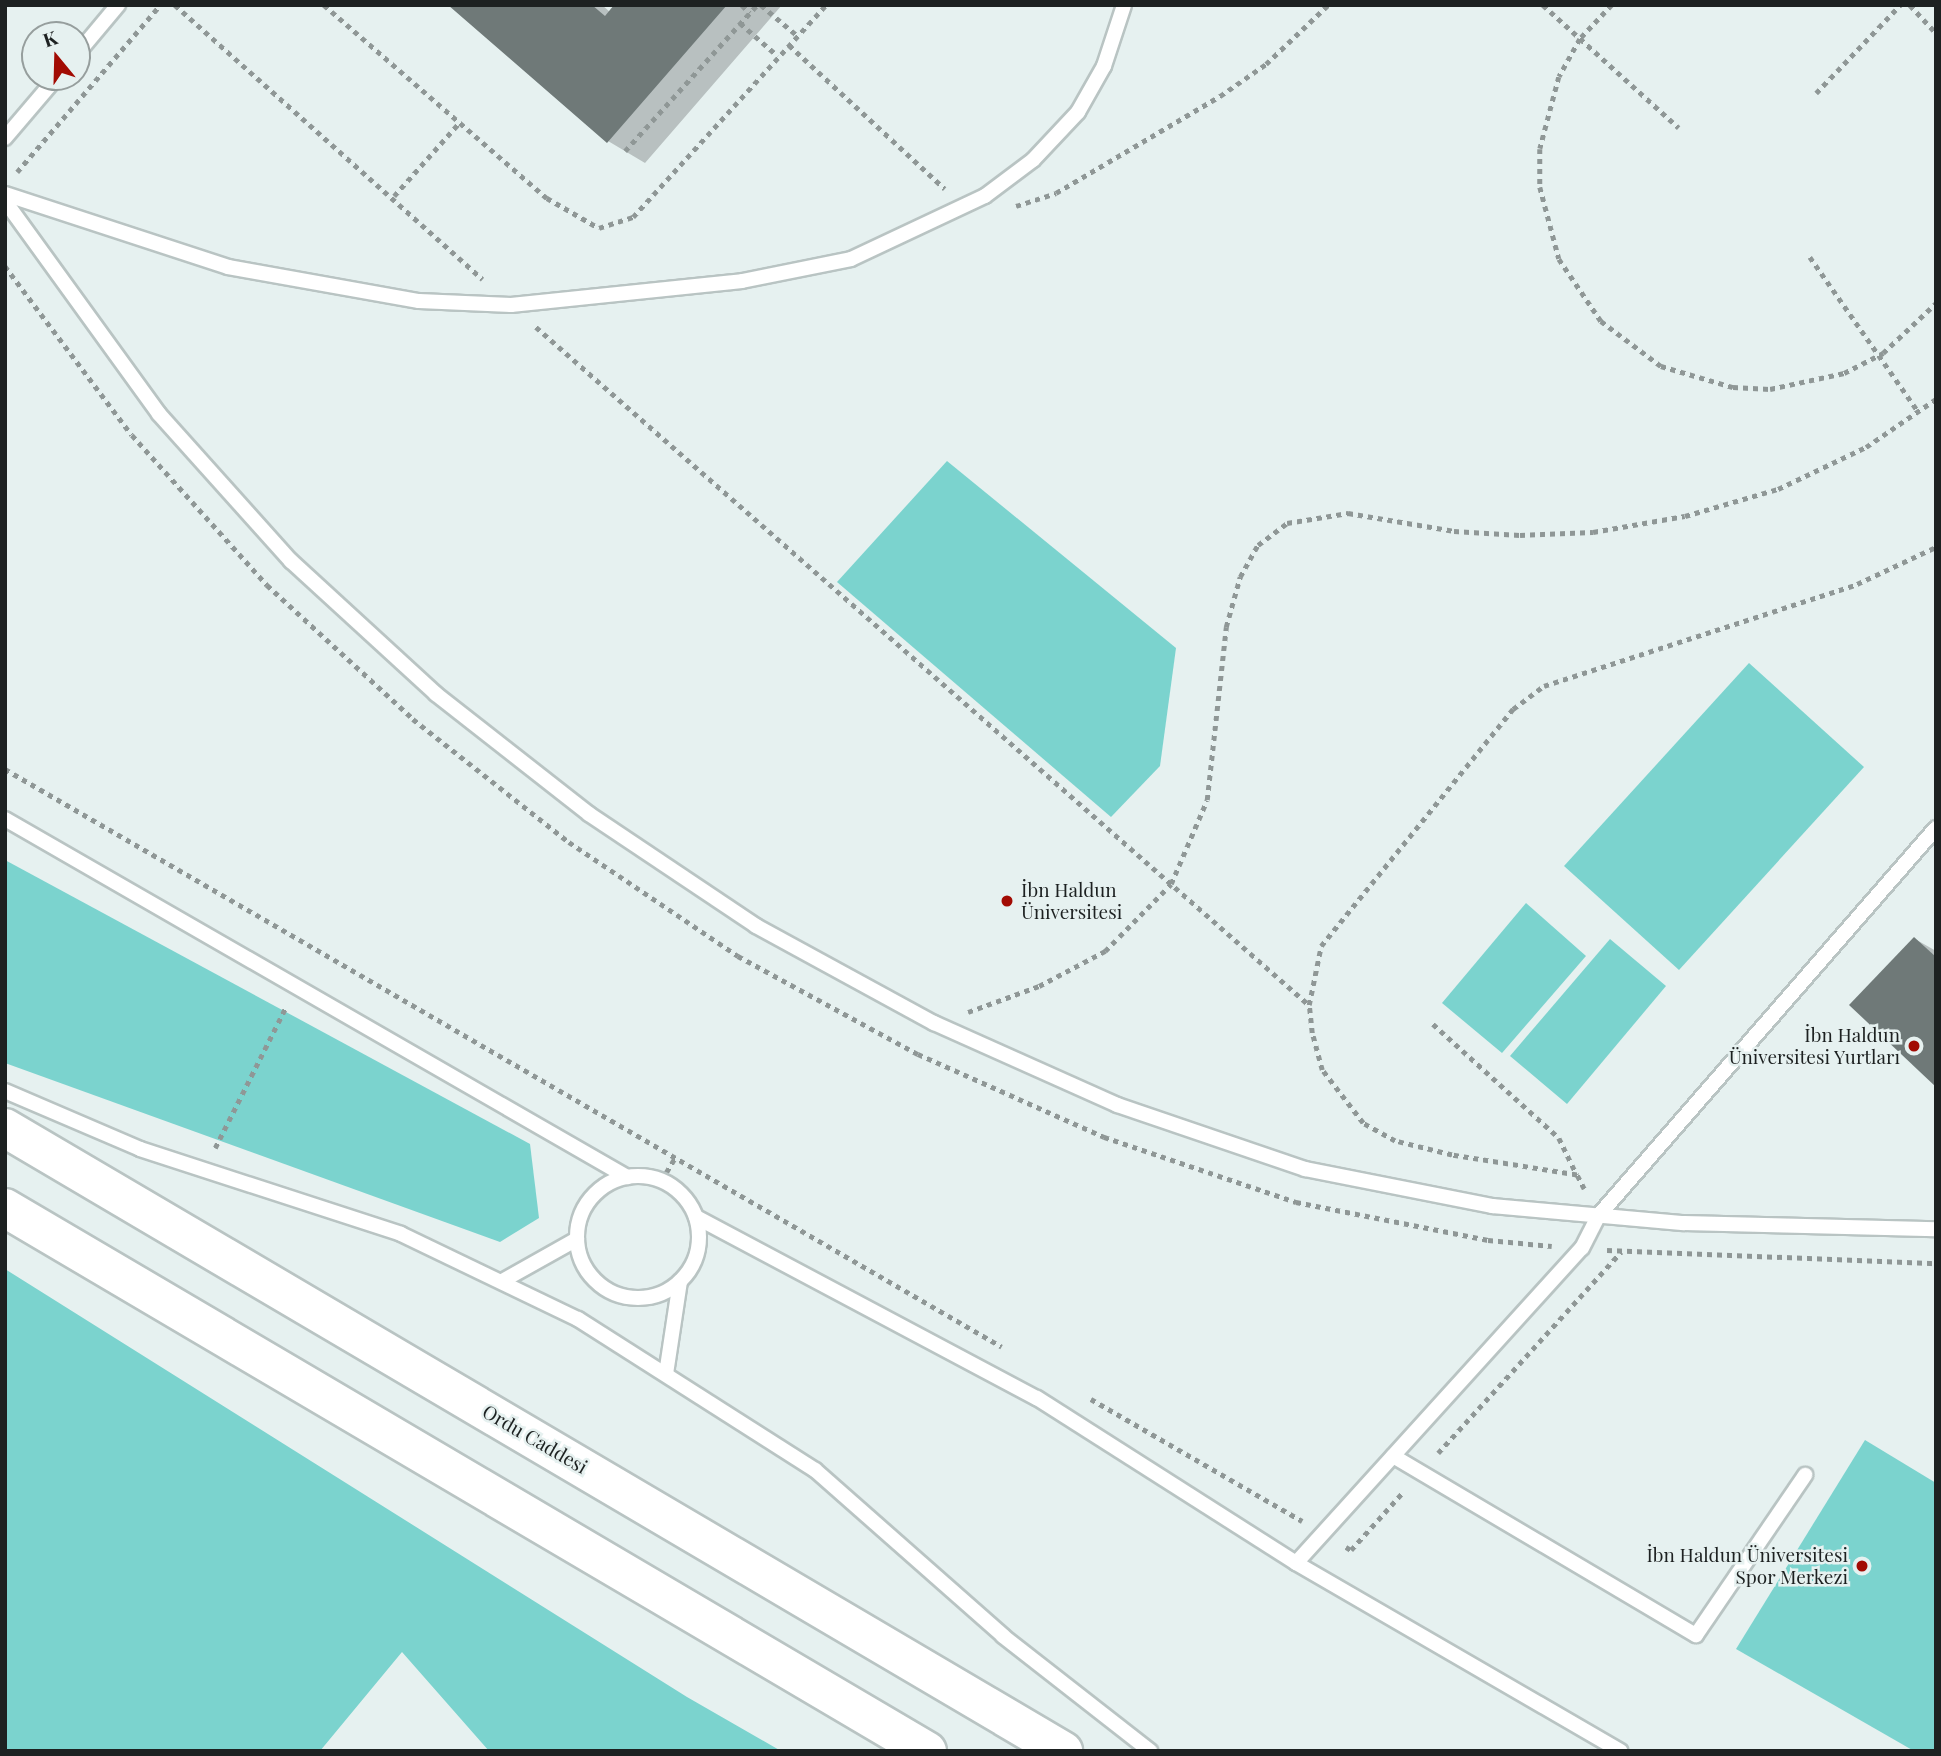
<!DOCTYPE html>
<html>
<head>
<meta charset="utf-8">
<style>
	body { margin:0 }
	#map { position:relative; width:1941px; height:1756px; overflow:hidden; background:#e6f1f0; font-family:"Playfair Display",serif }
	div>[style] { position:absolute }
	.green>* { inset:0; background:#7bd3ce }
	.shadow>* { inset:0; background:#0003 }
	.building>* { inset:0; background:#6f7978 }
	.path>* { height:4.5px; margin-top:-2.25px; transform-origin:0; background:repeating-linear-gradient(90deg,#8f9796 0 5px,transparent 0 10px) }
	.roads { filter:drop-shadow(2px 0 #b9c4c3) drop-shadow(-2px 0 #b9c4c3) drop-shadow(0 2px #b9c4c3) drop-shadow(0 -2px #b9c4c3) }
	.service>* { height:14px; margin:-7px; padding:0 7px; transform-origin:7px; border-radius:7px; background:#fff }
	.service>.ring { margin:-7px; padding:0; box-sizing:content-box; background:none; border:14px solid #fff; border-radius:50% }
	.primary>* { height:38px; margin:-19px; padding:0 19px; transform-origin:19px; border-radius:19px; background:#fff }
	.dots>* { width:19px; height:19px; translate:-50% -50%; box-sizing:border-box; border:4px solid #e6f1f0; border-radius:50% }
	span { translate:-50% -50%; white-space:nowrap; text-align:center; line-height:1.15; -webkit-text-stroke:5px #e6f1f0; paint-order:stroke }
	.poi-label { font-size:19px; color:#1d2121 }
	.left { translate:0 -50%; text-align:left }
	.right { translate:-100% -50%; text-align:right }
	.street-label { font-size:19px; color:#1d2121 }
	.frame { position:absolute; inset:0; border:7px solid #1d2121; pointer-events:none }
	.north { position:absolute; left:21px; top:21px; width:70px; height:70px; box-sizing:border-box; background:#e6f1f0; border:2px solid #969e9d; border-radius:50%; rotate:341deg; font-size:19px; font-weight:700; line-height:28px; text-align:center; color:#1d2121 }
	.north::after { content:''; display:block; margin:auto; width:24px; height:32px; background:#a20b03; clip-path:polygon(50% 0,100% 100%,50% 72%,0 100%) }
</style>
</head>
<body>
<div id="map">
	<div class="green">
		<i style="clip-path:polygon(947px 461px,1176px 648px,1160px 766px,1111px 817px,837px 582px)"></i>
		<i style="clip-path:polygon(1749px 663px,1864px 767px,1679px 970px,1564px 866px)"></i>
		<i style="clip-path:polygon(5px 860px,530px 1144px,539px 1218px,500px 1242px,5px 1063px)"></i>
		<i style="clip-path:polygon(1526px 903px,1586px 956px,1502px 1053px,1442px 1003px)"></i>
		<i style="clip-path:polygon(1610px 939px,1666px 986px,1567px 1104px,1510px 1056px)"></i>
		<i style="clip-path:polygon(5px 1269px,687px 1697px,781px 1751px,489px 1751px,402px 1652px,320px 1751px,5px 1751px)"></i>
		<i style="clip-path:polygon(1865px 1440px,1936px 1483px,1936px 1751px,1914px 1751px,1736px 1649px)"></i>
	</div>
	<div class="shadow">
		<i style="clip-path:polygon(451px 5px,602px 5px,610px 12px,617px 5px,782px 5px,645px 163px,608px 141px)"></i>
		<i style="clip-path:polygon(1915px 939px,1936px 951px,1936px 1084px)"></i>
	</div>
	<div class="building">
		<i style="clip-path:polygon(448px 5px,592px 5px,605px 16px,614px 5px,727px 5px,607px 143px)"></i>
		<i style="clip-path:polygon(1914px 937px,1936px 957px,1936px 1087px,1849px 1005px)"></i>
	</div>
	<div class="path">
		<i style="left:175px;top:5px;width:412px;rotate:41.7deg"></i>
		<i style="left:324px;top:5px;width:295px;rotate:40.9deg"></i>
		<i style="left:547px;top:198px;width:60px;rotate:30deg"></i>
		<i style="left:599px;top:228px;width:36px;rotate:-18deg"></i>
		<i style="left:633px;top:217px;width:287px;rotate:-47.7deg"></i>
		<i style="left:742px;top:5px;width:11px;rotate:45deg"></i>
		<i style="left:761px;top:5px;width:48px;rotate:40deg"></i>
		<i style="left:1543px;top:5px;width:183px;rotate:42.1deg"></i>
		<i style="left:1612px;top:5px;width:47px;rotate:133.3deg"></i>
		<i style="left:1580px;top:39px;width:43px;rotate:118.9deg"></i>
		<i style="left:1559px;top:77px;width:74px;rotate:104.8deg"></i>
		<i style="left:1540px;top:149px;width:38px;rotate:90deg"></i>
		<i style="left:1540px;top:187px;width:74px;rotate:75.2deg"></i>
		<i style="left:1559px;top:259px;width:75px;rotate:55.9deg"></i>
		<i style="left:1601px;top:321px;width:75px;rotate:36.9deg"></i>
		<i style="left:1661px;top:366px;width:75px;rotate:16.3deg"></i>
		<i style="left:1733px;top:387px;width:37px;rotate:3deg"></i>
		<i style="left:1770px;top:389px;width:76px;rotate:-12.2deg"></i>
		<i style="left:1844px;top:373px;width:44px;rotate:-27.1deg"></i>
		<i style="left:1883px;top:353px;width:73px;rotate:-43.3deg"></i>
		<i style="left:1910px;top:5px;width:38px;rotate:47deg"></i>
		<i style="left:740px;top:23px;width:50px;rotate:41deg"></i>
		<i style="left:789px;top:45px;width:212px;rotate:42.7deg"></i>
		<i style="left:1816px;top:93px;width:122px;rotate:-46.3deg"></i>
		<i style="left:625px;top:151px;width:197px;rotate:-47.9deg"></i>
		<i style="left:17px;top:172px;width:220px;rotate:-49.4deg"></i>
		<i style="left:394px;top:196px;width:99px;rotate:-48.3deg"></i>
		<i style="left:1016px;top:206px;width:42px;rotate:-18deg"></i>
		<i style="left:1056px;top:193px;width:191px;rotate:-30.6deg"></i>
		<i style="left:1220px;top:96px;width:56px;rotate:-34.8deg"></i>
		<i style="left:1266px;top:64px;width:86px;rotate:-43.6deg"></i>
		<i style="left:1810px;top:257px;width:188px;rotate:55deg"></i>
		<i style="left:5px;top:266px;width:211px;rotate:53.1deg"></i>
		<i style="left:132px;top:435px;width:202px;rotate:48deg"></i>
		<i style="left:267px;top:585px;width:198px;rotate:42.5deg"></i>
		<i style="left:413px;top:719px;width:199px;rotate:38.3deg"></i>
		<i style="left:569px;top:842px;width:204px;rotate:34deg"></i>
		<i style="left:738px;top:956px;width:205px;rotate:28.6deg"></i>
		<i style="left:918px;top:1054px;width:204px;rotate:24deg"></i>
		<i style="left:1104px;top:1137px;width:203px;rotate:18.7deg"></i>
		<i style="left:1296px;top:1202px;width:196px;rotate:11.2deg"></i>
		<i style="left:1488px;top:1240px;width:64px;rotate:5.4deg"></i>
		<i style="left:536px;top:327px;width:1028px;rotate:41.25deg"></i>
		<i style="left:5px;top:769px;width:1152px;rotate:30.1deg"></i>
		<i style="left:968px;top:1012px;width:76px;rotate:-20.1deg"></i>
		<i style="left:1039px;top:986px;width:75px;rotate:-27.9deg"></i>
		<i style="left:1105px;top:951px;width:94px;rotate:-45.4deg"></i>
		<i style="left:1171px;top:884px;width:91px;rotate:-66.8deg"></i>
		<i style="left:1207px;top:800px;width:174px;rotate:-83.7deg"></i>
		<i style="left:1226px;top:627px;width:52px;rotate:-74.4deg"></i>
		<i style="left:1240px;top:577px;width:37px;rotate:-61deg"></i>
		<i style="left:1258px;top:545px;width:36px;rotate:-37deg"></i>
		<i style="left:1287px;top:523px;width:62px;rotate:-9.3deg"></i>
		<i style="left:1348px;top:513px;width:108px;rotate:9.6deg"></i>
		<i style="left:1454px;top:531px;width:66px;rotate:3.5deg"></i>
		<i style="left:1520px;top:535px;width:73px;rotate:-2.4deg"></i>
		<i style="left:1593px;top:532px;width:93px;rotate:-9.9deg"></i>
		<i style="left:1685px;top:516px;width:97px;rotate:-16.2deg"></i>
		<i style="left:1778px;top:489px;width:98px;rotate:-25.5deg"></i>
		<i style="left:1866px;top:447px;width:85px;rotate:-34.4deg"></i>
		<i style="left:1433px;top:1024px;width:170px;rotate:42.1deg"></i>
		<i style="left:1559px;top:1138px;width:41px;rotate:64.1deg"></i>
		<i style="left:215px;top:1148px;width:156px;rotate:-63.3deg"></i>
		<i style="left:661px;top:1181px;width:27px;rotate:-59deg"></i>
		<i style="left:1584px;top:1189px;width:16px;rotate:-117deg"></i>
		<i style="left:1577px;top:1175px;width:127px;rotate:-170.9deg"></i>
		<i style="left:1452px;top:1155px;width:59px;rotate:-166.2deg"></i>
		<i style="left:1395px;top:1141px;width:37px;rotate:-151deg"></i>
		<i style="left:1363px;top:1123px;width:67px;rotate:-127.7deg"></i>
		<i style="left:1322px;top:1070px;width:38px;rotate:-105deg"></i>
		<i style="left:1312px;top:1033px;width:28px;rotate:-96deg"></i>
		<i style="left:1309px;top:1005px;width:60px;rotate:-78.5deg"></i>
		<i style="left:1321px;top:946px;width:305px;rotate:-51deg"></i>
		<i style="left:1513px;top:709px;width:39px;rotate:-37deg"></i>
		<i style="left:1544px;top:686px;width:329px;rotate:-18deg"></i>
		<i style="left:1857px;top:584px;width:87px;rotate:-25.1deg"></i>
		<i style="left:1607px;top:1250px;width:329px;rotate:2.3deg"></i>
		<i style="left:1091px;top:1399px;width:244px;rotate:30deg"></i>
		<i style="left:1438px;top:1453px;width:272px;rotate:-47.7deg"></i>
		<i style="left:1346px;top:1547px;width:6px;rotate:31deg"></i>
		<i style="left:1351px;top:1550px;width:79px;rotate:-48.1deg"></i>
	</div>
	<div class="roads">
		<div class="service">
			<i style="left:77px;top:54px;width:64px;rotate:-50.1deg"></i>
			<i style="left:5px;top:138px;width:80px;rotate:-49.6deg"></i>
			<i style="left:5px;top:194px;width:235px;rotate:18.1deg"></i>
			<i style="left:228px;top:267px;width:194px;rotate:10.1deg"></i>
			<i style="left:419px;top:301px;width:92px;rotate:2.5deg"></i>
			<i style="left:511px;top:305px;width:232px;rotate:-5.9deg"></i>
			<i style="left:742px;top:281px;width:111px;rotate:-11.4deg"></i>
			<i style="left:851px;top:259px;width:148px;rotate:-25.2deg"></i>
			<i style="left:985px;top:196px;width:60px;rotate:-36.9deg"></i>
			<i style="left:1033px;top:160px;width:66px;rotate:-46.8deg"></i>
			<i style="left:1078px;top:112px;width:53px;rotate:-60.5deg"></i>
			<i style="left:1104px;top:66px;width:64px;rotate:-71.8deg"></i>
			<i style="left:5px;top:201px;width:263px;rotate:54.1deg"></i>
			<i style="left:159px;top:414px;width:198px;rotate:48.1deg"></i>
			<i style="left:291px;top:561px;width:197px;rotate:42.5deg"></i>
			<i style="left:436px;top:694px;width:194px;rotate:38.1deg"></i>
			<i style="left:589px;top:814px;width:201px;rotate:33.8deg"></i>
			<i style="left:756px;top:926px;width:203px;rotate:28.6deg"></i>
			<i style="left:934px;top:1023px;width:201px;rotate:24.1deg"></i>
			<i style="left:1117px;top:1105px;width:199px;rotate:18.8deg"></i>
			<i style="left:1305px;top:1169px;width:191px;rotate:11.2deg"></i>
			<i style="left:1492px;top:1206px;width:193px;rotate:5.1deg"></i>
			<i style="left:1684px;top:1223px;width:252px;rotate:1.4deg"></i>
			<i style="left:5px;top:819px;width:718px;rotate:29.92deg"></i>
			<i style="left:5px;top:1091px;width:147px;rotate:23.2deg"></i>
			<i style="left:140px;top:1149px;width:274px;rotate:18deg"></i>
			<i style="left:401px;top:1234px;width:196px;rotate:25.7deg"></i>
			<i style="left:578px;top:1319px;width:281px;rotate:32.5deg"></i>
			<i style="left:815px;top:1470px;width:251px;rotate:41.4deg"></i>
			<i style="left:1003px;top:1636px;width:187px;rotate:38deg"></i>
			<i class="ring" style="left:577px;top:1176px;width:108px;height:108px"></i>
			<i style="left:696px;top:1217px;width:386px;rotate:28deg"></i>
			<i style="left:1037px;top:1398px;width:307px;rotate:32.5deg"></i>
			<i style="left:1296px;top:1563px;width:375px;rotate:30.1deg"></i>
			<i style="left:504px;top:1280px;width:84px;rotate:-29.3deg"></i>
			<i style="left:666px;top:1374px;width:94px;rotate:-81.4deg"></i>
			<i style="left:1393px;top:1456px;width:352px;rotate:30.6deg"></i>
			<i style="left:1696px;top:1635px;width:194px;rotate:-55.7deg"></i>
			<i style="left:1296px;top:1563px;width:425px;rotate:-47.8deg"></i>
			<i style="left:1582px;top:1248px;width:37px;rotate:-63deg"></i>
			<i style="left:1599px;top:1215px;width:513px;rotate:-48.95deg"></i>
		</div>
		<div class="primary">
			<i style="left:5px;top:1128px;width:1228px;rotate:30.49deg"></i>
			<i style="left:5px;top:1208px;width:1070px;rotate:30.5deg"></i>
		</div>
	</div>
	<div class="dots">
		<i style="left:1007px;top:901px;background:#a20b03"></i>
		<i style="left:1914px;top:1046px;background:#a20b03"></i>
		<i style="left:1862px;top:1566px;background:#a20b03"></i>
	</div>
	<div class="poi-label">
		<span class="left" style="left:1021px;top:901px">İbn Haldun<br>Üniversitesi</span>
		<span class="right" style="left:1900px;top:1046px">İbn Haldun<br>Üniversitesi Yurtları</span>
		<span class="right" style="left:1848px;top:1566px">İbn Haldun Üniversitesi<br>Spor Merkezi</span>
	</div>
	<div class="street-label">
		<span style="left:535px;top:1439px;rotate:30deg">Ordu Caddesi</span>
	</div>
	<div class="frame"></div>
	<div class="north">K</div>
</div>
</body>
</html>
